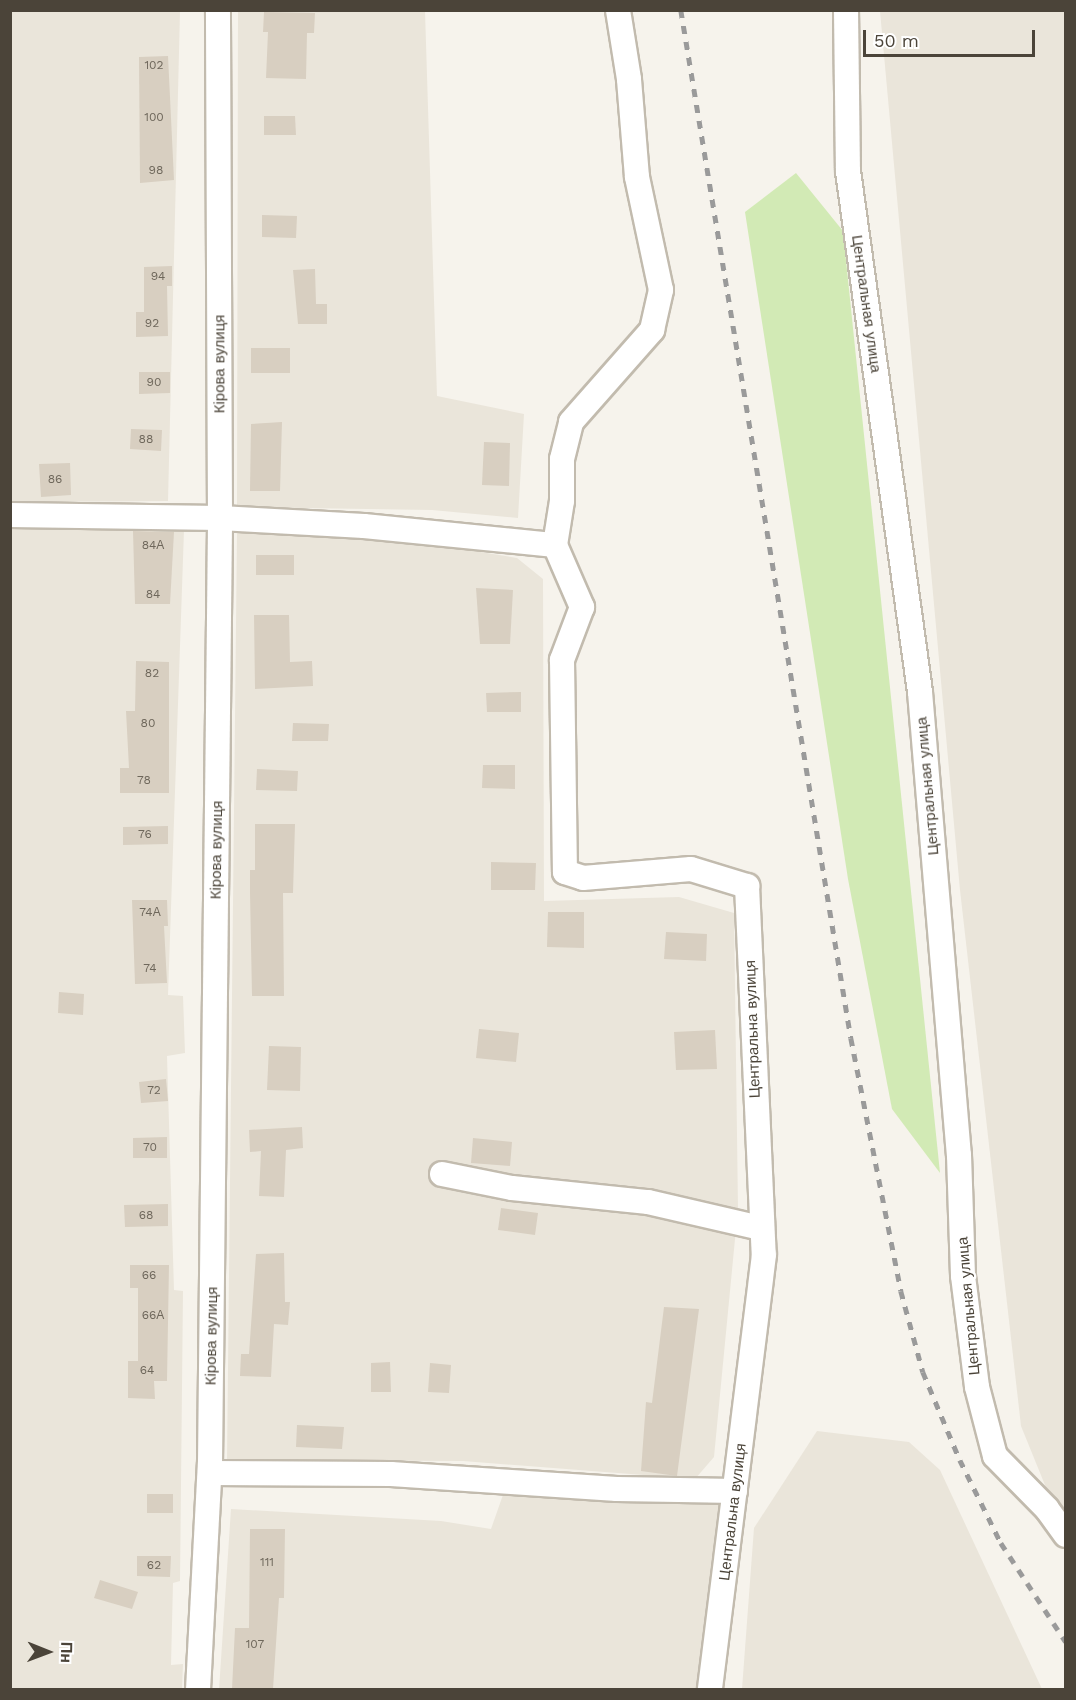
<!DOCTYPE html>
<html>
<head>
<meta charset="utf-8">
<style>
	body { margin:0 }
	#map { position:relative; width:1076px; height:1700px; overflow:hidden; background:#f6f3ec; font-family:"Work Sans",sans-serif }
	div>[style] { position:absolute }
	.residential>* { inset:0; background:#eae5da }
	.green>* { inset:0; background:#d2eab5 }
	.building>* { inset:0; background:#d8cfc1 }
	.roads { filter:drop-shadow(2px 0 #c2bbae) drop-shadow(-2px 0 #c2bbae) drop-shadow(0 2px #c2bbae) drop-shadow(0 -2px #c2bbae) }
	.minor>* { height:24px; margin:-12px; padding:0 12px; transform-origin:12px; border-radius:12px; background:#fff }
	.rail>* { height:4.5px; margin-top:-2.25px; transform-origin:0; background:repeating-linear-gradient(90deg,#9a9a9a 0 8px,transparent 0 16px) }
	span { translate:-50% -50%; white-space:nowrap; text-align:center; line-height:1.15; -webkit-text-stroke:4.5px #fff; paint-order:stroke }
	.number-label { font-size:12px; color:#6e675b }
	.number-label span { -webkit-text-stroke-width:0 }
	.street-label { font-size:15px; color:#4b4439 }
	.frame { position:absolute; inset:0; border:12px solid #4b4439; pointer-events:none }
	.north { position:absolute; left:18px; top:1622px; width:60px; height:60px; -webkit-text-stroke:4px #fff; paint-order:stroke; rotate:91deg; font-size:16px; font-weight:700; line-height:24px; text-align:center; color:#4b4439 }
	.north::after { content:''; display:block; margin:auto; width:21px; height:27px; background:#4b4439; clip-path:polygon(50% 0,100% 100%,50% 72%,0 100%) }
	.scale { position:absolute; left:863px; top:30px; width:172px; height:27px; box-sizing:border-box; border:3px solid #4b4439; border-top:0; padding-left:8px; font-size:18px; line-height:21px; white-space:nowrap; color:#4b4439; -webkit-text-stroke:4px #fff; paint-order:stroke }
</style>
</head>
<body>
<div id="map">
	<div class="residential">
		<i style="clip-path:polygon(10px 11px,180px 11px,168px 501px,11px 502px)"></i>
		<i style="clip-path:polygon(238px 11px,425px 11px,437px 396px,524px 414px,518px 518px,432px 510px,237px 507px)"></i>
		<i style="clip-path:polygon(880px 11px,1065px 11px,1065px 1516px,1049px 1495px,1021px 1426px,960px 890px)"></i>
		<i style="clip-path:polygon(11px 528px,184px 530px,168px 995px,183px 996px,185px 1053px,167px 1056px,174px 1290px,183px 1291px,180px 1581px,173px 1583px,171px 1665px,183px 1664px,182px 1689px,11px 1690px)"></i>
		<i style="clip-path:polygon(237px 532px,394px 538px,517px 558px,543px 579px,544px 901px,679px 897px,734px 913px,738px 1208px,714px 1457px,695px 1479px,463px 1461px,227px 1460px)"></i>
		<i style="clip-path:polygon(817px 1431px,909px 1442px,940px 1470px,1042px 1689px,742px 1689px,754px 1528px)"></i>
		<i style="clip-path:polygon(504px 1492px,723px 1503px,699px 1689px,219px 1690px,231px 1509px,441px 1521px,491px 1529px)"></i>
	</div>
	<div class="green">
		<i style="clip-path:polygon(796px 173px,843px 231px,940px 1173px,892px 1109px,848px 879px,745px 212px)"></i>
	</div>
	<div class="building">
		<i style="clip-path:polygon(264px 12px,315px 13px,314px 33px,307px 33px,306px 79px,266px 78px,268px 32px,263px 32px)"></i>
		<i style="clip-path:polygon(168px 56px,174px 180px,140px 183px,139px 57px)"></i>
		<i style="clip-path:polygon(264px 116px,295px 116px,296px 135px,264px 135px)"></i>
		<i style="clip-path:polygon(262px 215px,297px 216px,296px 238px,262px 237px)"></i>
		<i style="clip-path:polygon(172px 266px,172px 286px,167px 286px,168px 336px,136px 337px,136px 312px,144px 312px,144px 267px)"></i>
		<i style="clip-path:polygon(315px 269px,316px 304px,327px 304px,327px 324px,298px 324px,293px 270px)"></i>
		<i style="clip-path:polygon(251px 348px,290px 348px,290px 373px,251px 373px)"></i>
		<i style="clip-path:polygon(139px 372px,170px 372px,170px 393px,139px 394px)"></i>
		<i style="clip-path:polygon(282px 422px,280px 491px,250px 491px,251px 424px)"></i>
		<i style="clip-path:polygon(131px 429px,162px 430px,161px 451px,130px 449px)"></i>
		<i style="clip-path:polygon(484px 442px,510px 443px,509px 486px,482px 485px)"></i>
		<i style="clip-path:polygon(70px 463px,71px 495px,41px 497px,39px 464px)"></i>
		<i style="clip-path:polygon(133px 531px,174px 532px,170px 604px,135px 604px)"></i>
		<i style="clip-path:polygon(256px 555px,294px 555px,294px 575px,256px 575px)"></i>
		<i style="clip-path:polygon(476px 588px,513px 590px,510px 644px,480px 644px)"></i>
		<i style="clip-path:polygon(254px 615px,289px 615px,290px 662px,312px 661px,313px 686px,255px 689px)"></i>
		<i style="clip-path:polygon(136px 661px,169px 662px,169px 793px,120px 793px,120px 768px,129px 768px,126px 711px,135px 711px)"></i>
		<i style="clip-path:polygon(521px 692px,521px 712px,487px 712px,486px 693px)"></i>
		<i style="clip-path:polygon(293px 723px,329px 724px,328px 741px,292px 741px)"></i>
		<i style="clip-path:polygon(483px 765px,515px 765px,515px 789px,482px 788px)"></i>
		<i style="clip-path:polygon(257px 769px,298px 771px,297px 791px,256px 790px)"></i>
		<i style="clip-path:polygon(255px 824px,295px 824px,293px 893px,283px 893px,284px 996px,252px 996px,250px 893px,250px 870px,255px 870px)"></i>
		<i style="clip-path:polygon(168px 826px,168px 844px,123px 845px,123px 827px)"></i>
		<i style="clip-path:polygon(491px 862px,536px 863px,535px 890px,491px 890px)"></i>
		<i style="clip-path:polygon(132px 900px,167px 900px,168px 926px,164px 926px,167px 983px,135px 984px)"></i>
		<i style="clip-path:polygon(548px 912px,584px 912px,584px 948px,547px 947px)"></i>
		<i style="clip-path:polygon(666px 932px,707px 934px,706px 961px,664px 959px)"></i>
		<i style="clip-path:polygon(59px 992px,84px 994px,83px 1015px,58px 1013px)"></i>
		<i style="clip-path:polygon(479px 1029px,519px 1033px,516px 1062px,476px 1058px)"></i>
		<i style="clip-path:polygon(715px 1030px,717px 1069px,676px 1070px,674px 1032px)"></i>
		<i style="clip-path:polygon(269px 1046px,301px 1047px,300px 1091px,267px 1090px)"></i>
		<i style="clip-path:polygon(166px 1079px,168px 1101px,141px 1103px,139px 1082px)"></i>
		<i style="clip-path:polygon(302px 1127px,303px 1148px,286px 1150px,284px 1197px,259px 1196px,261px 1151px,250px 1152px,249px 1130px)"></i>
		<i style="clip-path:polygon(167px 1137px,167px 1158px,133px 1158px,133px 1138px)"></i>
		<i style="clip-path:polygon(473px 1138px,512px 1142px,510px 1166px,471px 1163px)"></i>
		<i style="clip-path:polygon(168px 1204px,168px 1226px,125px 1227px,124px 1205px)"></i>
		<i style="clip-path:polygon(501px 1208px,538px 1213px,535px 1235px,498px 1230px)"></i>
		<i style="clip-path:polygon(284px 1253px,285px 1302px,290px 1302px,288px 1325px,274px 1324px,271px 1377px,240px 1376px,241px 1354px,249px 1354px,256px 1254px)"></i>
		<i style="clip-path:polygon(130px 1265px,169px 1265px,167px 1381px,154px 1381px,155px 1399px,128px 1398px,128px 1361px,138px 1361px,138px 1288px,130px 1288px)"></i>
		<i style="clip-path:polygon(664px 1307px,699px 1309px,677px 1476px,641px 1471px,646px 1402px,652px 1403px)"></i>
		<i style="clip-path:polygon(390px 1362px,391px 1392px,371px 1392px,371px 1363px)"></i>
		<i style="clip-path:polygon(430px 1363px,451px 1365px,449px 1393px,428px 1392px)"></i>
		<i style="clip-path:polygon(297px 1425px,344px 1427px,342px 1449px,296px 1447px)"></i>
		<i style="clip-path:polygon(147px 1494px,173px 1494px,173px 1513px,147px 1513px)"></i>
		<i style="clip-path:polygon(250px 1529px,285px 1529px,284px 1598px,279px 1598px,273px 1689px,232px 1689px,235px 1628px,249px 1628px)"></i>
		<i style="clip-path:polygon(137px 1556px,171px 1556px,170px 1577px,137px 1576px)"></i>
		<i style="clip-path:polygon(100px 1580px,138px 1592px,132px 1609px,94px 1598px)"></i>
	</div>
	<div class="roads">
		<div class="minor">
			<i style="left:846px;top:10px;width:161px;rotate:89.3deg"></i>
			<i style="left:848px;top:171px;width:526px;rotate:82.13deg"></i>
			<i style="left:920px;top:692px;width:465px;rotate:85.2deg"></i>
			<i style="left:959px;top:1155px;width:121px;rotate:88.1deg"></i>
			<i style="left:963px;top:1276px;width:112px;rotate:82.8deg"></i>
			<i style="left:977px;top:1387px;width:71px;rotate:75.4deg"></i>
			<i style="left:995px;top:1456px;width:74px;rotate:45.5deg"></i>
			<i style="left:1047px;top:1509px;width:32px;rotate:54deg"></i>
			<i style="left:10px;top:515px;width:210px;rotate:0.8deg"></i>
			<i style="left:220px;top:518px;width:144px;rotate:3.2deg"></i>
			<i style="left:364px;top:526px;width:192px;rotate:5.7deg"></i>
			<i style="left:555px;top:545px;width:68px;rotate:66.5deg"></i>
			<i style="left:582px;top:607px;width:57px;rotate:110.7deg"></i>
			<i style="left:562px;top:660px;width:212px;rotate:89.2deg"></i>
			<i style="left:565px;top:872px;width:19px;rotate:18deg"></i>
			<i style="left:583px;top:878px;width:108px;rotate:-4.8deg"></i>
			<i style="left:691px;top:869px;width:59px;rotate:16.9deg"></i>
			<i style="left:747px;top:886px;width:369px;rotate:87.4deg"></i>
			<i style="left:764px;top:1255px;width:438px;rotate:97.1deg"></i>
			<i style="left:555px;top:545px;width:45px;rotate:-81deg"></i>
			<i style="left:562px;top:501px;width:42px;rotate:-90deg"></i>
			<i style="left:562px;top:459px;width:38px;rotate:-76deg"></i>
			<i style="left:571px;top:422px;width:123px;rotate:-48.6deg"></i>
			<i style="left:652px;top:330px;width:41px;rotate:-77.3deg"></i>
			<i style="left:661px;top:290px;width:116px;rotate:-102deg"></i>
			<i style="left:637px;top:177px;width:98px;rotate:-94.7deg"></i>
			<i style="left:629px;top:79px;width:70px;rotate:-99.1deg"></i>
			<i style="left:442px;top:1174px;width:71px;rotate:11.3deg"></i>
			<i style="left:512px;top:1188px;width:137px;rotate:5.9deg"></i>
			<i style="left:648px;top:1202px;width:116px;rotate:13deg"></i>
			<i style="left:210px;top:1473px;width:181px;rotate:0.3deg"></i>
			<i style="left:391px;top:1474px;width:226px;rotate:3.8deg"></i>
			<i style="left:617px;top:1489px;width:118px;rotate:1deg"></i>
			<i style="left:198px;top:1690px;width:227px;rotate:-87deg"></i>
			<i style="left:210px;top:1463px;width:945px;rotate:-89.39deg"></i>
			<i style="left:220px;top:518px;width:508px;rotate:-90.23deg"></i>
		</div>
	</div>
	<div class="rail">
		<i style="left:681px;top:10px;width:1042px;rotate:80.61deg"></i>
		<i style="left:851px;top:1038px;width:258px;rotate:78.8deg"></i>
		<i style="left:901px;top:1291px;width:84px;rotate:74.8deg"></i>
		<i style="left:923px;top:1372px;width:95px;rotate:67.2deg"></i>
		<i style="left:960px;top:1460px;width:93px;rotate:63.7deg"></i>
		<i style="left:1001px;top:1543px;width:118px;rotate:56.7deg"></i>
	</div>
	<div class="number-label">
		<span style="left:154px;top:66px">102</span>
		<span style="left:154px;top:118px">100</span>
		<span style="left:156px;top:171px">98</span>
		<span style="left:158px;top:277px">94</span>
		<span style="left:152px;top:324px">92</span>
		<span style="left:154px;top:383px">90</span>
		<span style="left:146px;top:440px">88</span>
		<span style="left:55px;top:480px">86</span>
		<span style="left:153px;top:546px">84А</span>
		<span style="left:153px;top:595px">84</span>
		<span style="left:152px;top:674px">82</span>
		<span style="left:148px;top:724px">80</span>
		<span style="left:144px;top:781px">78</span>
		<span style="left:145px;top:835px">76</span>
		<span style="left:150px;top:913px">74А</span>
		<span style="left:150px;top:969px">74</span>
		<span style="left:154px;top:1091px">72</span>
		<span style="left:150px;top:1148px">70</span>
		<span style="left:146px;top:1216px">68</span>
		<span style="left:149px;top:1276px">66</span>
		<span style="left:153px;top:1316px">66А</span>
		<span style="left:147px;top:1371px">64</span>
		<span style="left:267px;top:1563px">111</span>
		<span style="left:154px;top:1566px">62</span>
		<span style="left:255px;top:1645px">107</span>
	</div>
	<div class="street-label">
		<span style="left:866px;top:304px;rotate:82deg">Центральная улица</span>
		<span style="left:220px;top:364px;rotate:-90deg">Кірова вулиця</span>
		<span style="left:928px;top:786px;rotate:-95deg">Центральная улица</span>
		<span style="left:217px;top:850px;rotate:-89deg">Кірова вулиця</span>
		<span style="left:753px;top:1029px;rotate:-92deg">Центральна вулиця</span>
		<span style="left:969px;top:1306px;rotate:-95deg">Центральная улица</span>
		<span style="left:212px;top:1336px;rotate:-89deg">Кірова вулиця</span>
		<span style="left:733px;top:1512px;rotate:-83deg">Центральна вулиця</span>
	</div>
	<div class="frame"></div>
	<div class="north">Пн</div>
	<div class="scale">50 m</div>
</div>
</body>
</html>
